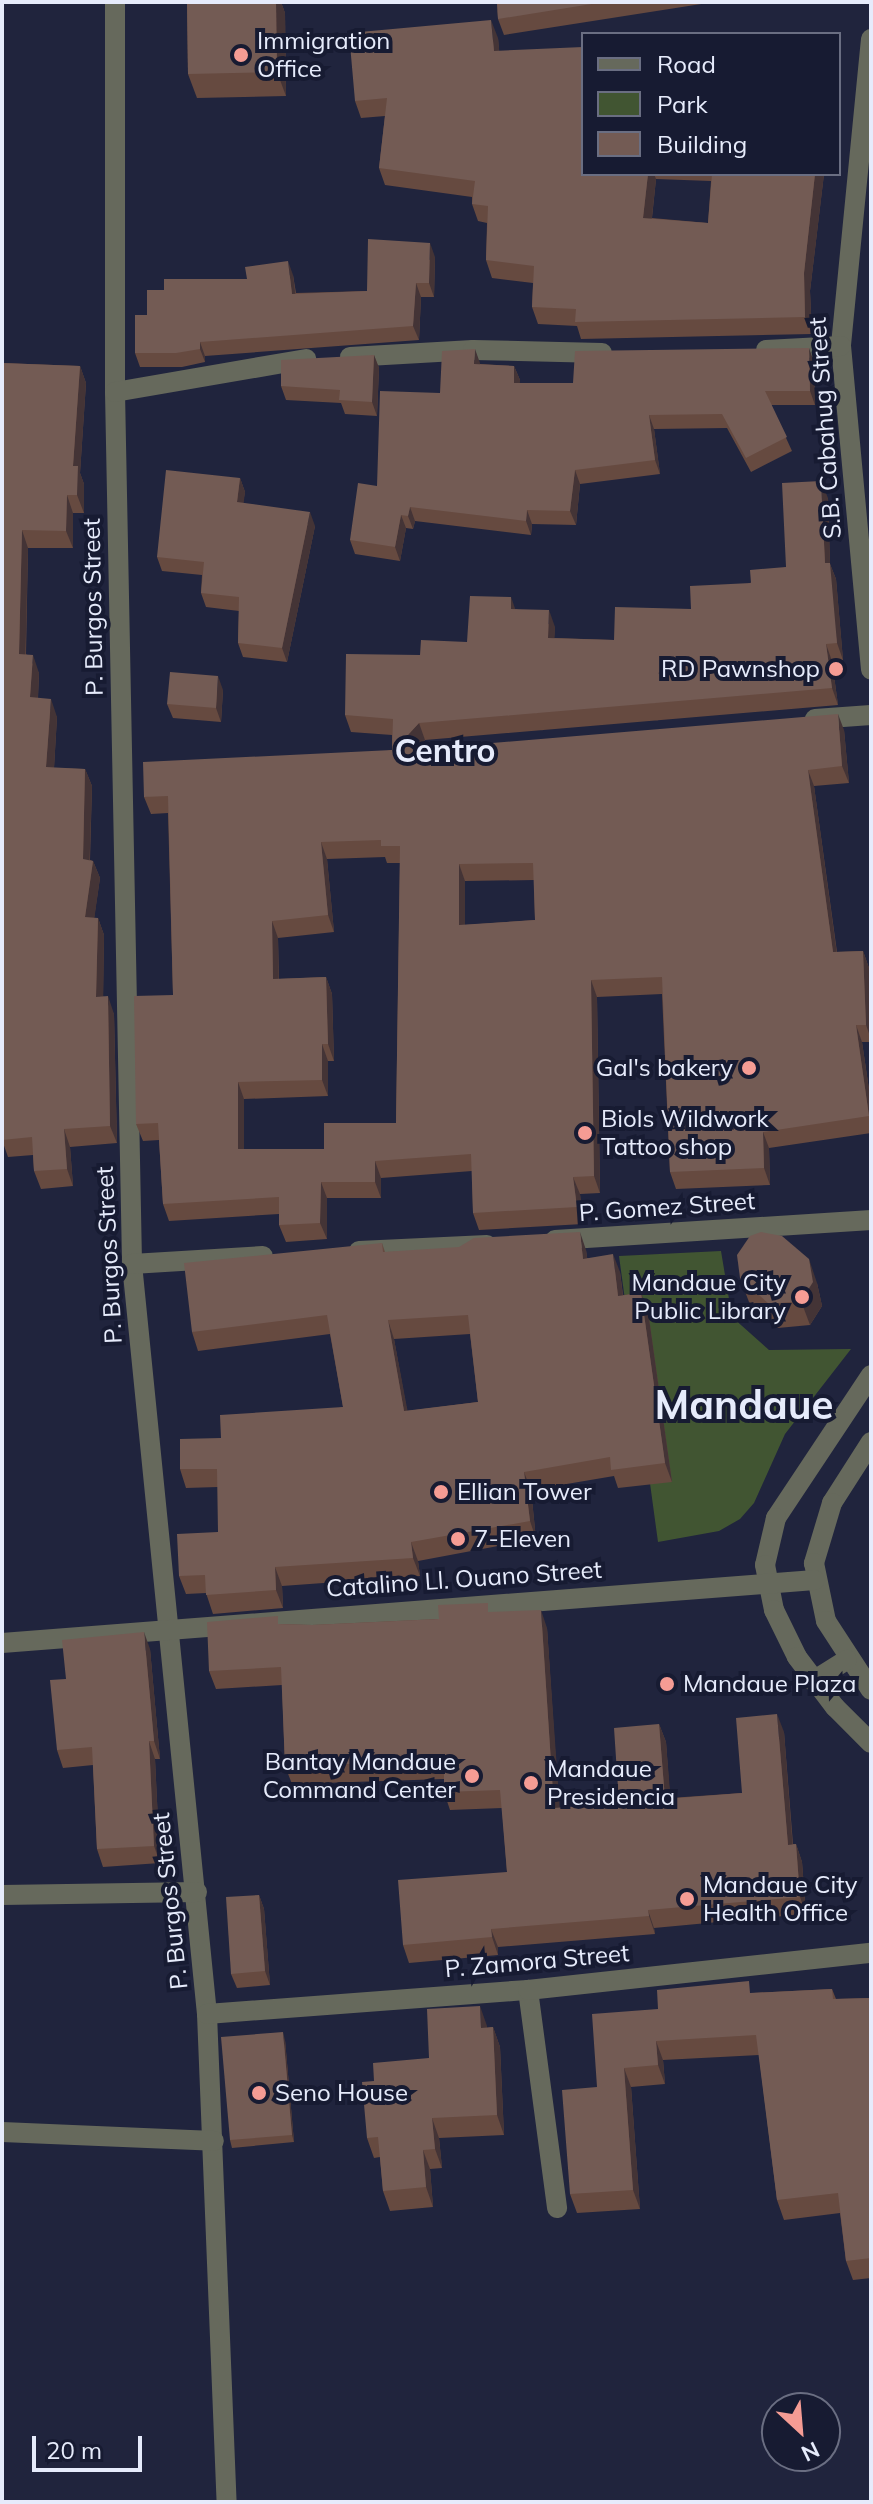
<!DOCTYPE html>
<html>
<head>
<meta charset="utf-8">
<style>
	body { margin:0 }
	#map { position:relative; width:873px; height:2504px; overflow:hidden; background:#20243d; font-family:Mulish,sans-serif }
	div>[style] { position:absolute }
	.green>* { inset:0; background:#415532 }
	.minor>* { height:20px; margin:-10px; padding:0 10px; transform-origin:10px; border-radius:10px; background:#66695c }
	.wall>* { inset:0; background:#664a40 }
	.shaded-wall>* { inset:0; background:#443436 }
	.building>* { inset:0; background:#735b54 }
	.dots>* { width:22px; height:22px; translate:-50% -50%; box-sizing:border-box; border:4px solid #171b32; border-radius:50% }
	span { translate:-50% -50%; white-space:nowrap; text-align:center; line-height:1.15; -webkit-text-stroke:8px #171b32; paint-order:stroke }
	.poi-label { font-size:24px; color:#e6ebfb }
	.left { translate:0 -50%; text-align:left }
	.right { translate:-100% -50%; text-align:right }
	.street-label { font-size:24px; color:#e6ebfb }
	.district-label { font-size:32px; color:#e6ebfb; font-weight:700 }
	.town-label { font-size:40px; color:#e6ebfb; font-weight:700 }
	.frame { position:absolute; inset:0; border:4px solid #e6ebfb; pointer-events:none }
	.legend { position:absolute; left:581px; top:32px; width:260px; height:144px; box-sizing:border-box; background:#171b32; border:2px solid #6a6e82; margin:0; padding:10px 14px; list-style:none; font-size:24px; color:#e6ebfb }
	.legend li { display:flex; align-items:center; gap:16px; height:40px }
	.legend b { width:40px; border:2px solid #6a6e82 }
	.north { position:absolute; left:761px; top:2392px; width:80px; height:80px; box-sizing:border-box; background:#171b32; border:2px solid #6a6e82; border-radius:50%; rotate:154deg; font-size:22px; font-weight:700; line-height:32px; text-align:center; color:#e6ebfb }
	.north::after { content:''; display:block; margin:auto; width:28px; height:36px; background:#f59c94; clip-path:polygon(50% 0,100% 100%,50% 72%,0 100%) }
	.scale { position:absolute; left:32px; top:2436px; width:110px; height:36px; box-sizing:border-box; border:4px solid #e6ebfb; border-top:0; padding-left:10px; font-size:24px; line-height:28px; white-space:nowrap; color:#e6ebfb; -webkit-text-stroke:6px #171b32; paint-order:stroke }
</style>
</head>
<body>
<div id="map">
	<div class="green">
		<i style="clip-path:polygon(721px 1251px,732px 1317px,769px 1350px,851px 1349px,785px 1434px,754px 1503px,740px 1519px,719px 1531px,658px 1542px,619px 1256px)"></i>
	</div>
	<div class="minor">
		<i style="left:115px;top:2px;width:390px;rotate:90deg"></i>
		<i style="left:115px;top:392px;width:872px;rotate:88.88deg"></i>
		<i style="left:132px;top:1264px;width:754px;rotate:84.29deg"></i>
		<i style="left:207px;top:2014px;width:488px;rotate:87.7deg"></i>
		<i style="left:871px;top:39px;width:308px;rotate:95.6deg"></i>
		<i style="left:841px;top:346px;width:325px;rotate:84.7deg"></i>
		<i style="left:766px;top:350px;width:75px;rotate:-3.1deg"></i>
		<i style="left:350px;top:357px;width:123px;rotate:-3.3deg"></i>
		<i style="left:473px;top:350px;width:129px;rotate:1.3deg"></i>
		<i style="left:115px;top:392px;width:194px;rotate:-9.8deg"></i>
		<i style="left:815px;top:719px;width:56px;rotate:-4.1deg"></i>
		<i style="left:555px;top:1240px;width:317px;rotate:-3.6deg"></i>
		<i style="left:359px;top:1251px;width:128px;rotate:-2.7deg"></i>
		<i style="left:132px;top:1264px;width:131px;rotate:-3.5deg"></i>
		<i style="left:871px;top:1375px;width:172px;rotate:123.6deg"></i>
		<i style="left:776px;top:1518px;width:48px;rotate:103.2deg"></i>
		<i style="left:765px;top:1565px;width:46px;rotate:78.7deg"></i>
		<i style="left:774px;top:1610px;width:52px;rotate:63.9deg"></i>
		<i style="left:797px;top:1657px;width:63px;rotate:52.8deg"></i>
		<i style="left:835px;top:1707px;width:51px;rotate:45deg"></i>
		<i style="left:871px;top:1442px;width:72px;rotate:122.6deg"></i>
		<i style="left:832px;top:1503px;width:63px;rotate:106.7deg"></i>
		<i style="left:814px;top:1563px;width:59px;rotate:78.3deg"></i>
		<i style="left:826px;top:1621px;width:82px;rotate:56.9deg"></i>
		<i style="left:2px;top:1643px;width:815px;rotate:-4.43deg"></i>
		<i style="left:813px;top:1681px;width:40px;rotate:-32deg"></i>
		<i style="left:2px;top:1895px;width:195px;rotate:-0.9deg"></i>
		<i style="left:528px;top:1990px;width:220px;rotate:82.4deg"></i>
		<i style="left:207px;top:2014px;width:322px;rotate:-4.3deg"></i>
		<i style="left:528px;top:1990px;width:345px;rotate:-6.2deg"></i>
		<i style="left:2px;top:2132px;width:212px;rotate:2.4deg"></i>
	</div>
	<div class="wall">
		<i style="clip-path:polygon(187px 2px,281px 2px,285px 13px,286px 96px,197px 98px,188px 74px)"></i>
		<i style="clip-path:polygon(497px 2px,714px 2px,504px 35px,498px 19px)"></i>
		<i style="clip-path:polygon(evenodd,498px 38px,499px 51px,583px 174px,824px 174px,810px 291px,812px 334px,581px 339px,577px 326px,538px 324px,532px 307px,533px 283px,492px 278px,486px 260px,487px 223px,478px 221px,472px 204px,472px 197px,385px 185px,379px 168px,385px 116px,361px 118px,355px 101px,498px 38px,656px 179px,711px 181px,708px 223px,652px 218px,656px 179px)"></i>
		<i style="clip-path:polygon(435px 257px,434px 297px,421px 297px,419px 340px,205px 356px,205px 362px,182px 367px,140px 367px,135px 353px,147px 315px,164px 290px,293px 275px,296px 293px,367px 291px)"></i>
		<i style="clip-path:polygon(374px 355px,379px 368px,377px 416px,345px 414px,341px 403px,286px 400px,281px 386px)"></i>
		<i style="clip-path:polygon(814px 362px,815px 405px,771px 405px,792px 451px,751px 472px,727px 428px,654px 429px,660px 474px,580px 484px,576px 525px,532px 524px,531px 535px,415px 521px,413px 529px,406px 528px,400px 561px,355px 554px,350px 540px,377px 486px,440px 393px,480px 364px,514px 366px,520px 380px,519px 383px,573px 383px)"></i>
		<i style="clip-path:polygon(2px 363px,80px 366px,86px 383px,80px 473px,84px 484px,84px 513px,73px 513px,73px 548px,28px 548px,26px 654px,39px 673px,38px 698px,57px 717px,54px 768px,85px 769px,92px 786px,90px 860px,93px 861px,100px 878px,94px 918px,98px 918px,104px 935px,103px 996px,114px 1014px,117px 1143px,70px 1147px,73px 1186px,41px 1189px,34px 1171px,33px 1155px,8px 1157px,2px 1140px)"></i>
		<i style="clip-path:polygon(240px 478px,245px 492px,243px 503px,315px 526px,287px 662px,243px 657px,238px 643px,239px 611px,206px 607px,201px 593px,202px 575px,162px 571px,157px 557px)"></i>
		<i style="clip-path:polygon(evenodd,828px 498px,830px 564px,836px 579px,843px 660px,832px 661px,838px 705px,425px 740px,419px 747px,421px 749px,844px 730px,849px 783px,814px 786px,837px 952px,863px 951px,869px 968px,871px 1042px,862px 1042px,871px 1103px,871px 1133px,769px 1148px,770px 1185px,676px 1189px,670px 1172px,662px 994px,597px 997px,600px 1193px,580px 1194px,583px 1224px,479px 1230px,473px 1213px,472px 1171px,381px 1178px,381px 1198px,327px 1198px,327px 1239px,286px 1242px,279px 1225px,279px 1214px,169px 1221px,163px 1204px,159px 1140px,143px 1141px,136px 1124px,173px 995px,168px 813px,151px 814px,144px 797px,392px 750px,392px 735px,351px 732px,345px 715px,420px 655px,467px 642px,516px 609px,555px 627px,554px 638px,614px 640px,691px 609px,786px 567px,828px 498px,385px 857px,387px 863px,400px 863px,396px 1123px,324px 1149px,244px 1149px,244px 1099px,328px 1096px,328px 1061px,334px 1061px,332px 994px,326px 977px,279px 979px,278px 938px,334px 932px,327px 859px,385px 857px,828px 498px,534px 880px,535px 920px,465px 925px,465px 881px,534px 880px)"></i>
		<i style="clip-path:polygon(223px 690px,221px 722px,173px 718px,167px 704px)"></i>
		<i style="clip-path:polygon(evenodd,382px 1243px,385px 1252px,586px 1250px,587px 1258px,620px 1272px,623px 1295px,641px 1293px,648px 1311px,672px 1482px,618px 1488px,614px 1476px,531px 1490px,536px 1539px,418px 1561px,420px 1576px,282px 1586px,283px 1608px,213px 1614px,206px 1593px,186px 1594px,179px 1576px,218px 1532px,218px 1487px,186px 1488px,180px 1469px,221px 1438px,343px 1407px,330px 1334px,198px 1351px,192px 1332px,382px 1243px,470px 1334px,478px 1402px,407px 1411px,394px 1339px,470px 1334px)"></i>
		<i style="clip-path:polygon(740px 1278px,817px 1283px,822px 1306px,810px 1325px,778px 1328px,749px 1302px)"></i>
		<i style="clip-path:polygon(491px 1612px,547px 1628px,559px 1808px,619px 1803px,659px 1724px,666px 1742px,670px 1798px,742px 1793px,784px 1732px,793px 1844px,796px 1844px,802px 1862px,806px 1914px,654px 1928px,655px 1934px,498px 1947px,498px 1955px,409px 1963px,403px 1945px,507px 1872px,502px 1808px,450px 1810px,444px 1792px,444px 1779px,292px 1784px,285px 1766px,282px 1685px,216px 1689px,209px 1671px,280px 1624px,312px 1625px,439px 1619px)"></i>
		<i style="clip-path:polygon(150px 1649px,160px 1759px,155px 1759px,160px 1863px,103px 1867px,97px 1849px,93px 1765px,63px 1768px,57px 1750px,66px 1679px)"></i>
		<i style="clip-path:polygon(259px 1895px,264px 1909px,270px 1985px,237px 1988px,231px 1974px)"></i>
		<i style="clip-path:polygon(832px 1989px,836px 1999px,871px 1998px,871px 2278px,853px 2280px,846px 2261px,840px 2213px,784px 2220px,777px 2200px,759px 2055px,663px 2060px,665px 2084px,631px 2087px,640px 2209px,577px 2213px,570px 2194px,597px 2087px,658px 2009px,753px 1993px)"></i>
		<i style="clip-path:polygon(487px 2026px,487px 2028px,493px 2027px,500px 2047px,504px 2135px,439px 2138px,442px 2168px,430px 2169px,433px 2207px,390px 2211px,383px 2191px,380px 2157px,374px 2158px,367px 2138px,374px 2081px,429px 2058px)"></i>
		<i style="clip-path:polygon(285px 2040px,294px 2142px,232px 2148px,230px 2140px)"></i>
	</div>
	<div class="shaded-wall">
		<i style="clip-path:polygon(276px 2px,281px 2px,285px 13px,286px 96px,277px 72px)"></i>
		<i style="clip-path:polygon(491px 20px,498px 38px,501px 69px,494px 51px)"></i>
		<i style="clip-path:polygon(648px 174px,654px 174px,656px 179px,650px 235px,643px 218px)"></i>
		<i style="clip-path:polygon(815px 174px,824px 174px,810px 291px,812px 334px,805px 317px,804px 273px)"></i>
		<i style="clip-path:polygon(430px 243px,435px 257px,434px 297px,429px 283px)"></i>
		<i style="clip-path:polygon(288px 261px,293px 275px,297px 307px,292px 294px)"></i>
		<i style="clip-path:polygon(416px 283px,421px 297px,419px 340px,413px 326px)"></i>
		<i style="clip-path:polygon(200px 342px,205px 356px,205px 362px,200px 349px)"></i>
		<i style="clip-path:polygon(809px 348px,814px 362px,815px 405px,810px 391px)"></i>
		<i style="clip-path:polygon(475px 349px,480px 363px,479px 377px,474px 364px)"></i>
		<i style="clip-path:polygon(374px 355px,379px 368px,377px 416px,372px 402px)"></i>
		<i style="clip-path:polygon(80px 366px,86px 383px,80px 473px,84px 484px,84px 513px,77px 495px,73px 466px)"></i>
		<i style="clip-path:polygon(514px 366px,520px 380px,519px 397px,514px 383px)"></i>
		<i style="clip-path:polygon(649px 415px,654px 429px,660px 474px,655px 460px)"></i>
		<i style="clip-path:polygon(575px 470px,580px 484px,576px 525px,570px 511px)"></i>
		<i style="clip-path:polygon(240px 478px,245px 492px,242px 516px,237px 502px)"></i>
		<i style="clip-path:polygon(821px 481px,828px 498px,830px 564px,836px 579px,843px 660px,837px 643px,825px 563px)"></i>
		<i style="clip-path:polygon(67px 495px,73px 513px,73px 548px,66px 531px)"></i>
		<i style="clip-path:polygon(410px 507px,415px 521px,413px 529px,408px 516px)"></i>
		<i style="clip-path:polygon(527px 510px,532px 524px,531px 535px,526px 521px)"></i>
		<i style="clip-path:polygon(310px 512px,315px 526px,287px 662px,282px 648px)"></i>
		<i style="clip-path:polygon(401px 515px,406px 528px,400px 561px,395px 547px)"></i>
		<i style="clip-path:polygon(22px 530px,28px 548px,25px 672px,19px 654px)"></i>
		<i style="clip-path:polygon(511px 597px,517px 614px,511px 609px)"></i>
		<i style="clip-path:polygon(549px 610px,555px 627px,554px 655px,548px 638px)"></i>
		<i style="clip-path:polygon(826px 644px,832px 661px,838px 705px,832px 688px)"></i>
		<i style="clip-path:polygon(33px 655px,39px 673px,37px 715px,30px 697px)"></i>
		<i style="clip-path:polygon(218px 676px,223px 690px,221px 722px,216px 708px)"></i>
		<i style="clip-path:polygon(51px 699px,57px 717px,53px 785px,46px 767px)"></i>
		<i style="clip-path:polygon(838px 714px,844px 730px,849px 783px,842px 766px)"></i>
		<i style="clip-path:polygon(419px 723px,425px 740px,413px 753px,407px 736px)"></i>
		<i style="clip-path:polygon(85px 769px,92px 786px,89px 877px,83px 859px)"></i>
		<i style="clip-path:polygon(808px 770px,814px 786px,839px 969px,833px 952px)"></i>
		<i style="clip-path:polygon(321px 842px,327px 859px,334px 932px,328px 915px)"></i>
		<i style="clip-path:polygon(93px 861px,100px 878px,92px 935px,85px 917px)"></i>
		<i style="clip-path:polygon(459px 864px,465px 881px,465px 942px,459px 925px)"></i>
		<i style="clip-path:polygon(98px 918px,104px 935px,103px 1014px,96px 997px)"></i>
		<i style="clip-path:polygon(272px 921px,278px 938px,279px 996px,273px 979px)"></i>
		<i style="clip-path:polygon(863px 951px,869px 968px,871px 1039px,866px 1025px)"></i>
		<i style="clip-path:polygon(326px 977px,332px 994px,334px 1061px,328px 1044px)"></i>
		<i style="clip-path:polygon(591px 980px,597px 997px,600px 1193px,594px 1176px)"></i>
		<i style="clip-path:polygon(108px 996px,114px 1014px,117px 1143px,110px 1126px)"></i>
		<i style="clip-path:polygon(856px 1025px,862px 1042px,871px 1103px,871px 1121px,869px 1116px)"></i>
		<i style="clip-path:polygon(322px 1044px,328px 1061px,328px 1096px,322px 1080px)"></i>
		<i style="clip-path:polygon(238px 1082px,244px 1099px,244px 1166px,238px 1149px)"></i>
		<i style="clip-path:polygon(64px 1129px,70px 1147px,73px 1186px,67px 1169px)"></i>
		<i style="clip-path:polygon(763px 1132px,769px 1148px,770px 1185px,764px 1168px)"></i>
		<i style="clip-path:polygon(375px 1161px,381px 1178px,381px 1198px,375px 1182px)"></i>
		<i style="clip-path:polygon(573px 1177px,580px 1194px,583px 1224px,577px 1207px)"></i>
		<i style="clip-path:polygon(321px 1182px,327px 1198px,327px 1239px,320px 1223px)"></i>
		<i style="clip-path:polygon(580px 1232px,586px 1250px,590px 1277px,583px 1259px)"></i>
		<i style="clip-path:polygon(613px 1254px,620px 1272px,625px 1314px,618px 1296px)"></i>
		<i style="clip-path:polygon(809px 1259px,817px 1283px,822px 1306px,810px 1325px,801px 1301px)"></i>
		<i style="clip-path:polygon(641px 1293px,648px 1311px,672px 1482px,665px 1463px)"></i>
		<i style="clip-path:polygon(388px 1320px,394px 1339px,411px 1429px,404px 1411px)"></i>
		<i style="clip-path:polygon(524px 1472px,531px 1490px,536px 1539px,530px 1521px)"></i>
		<i style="clip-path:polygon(411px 1542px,418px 1561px,420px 1576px,413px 1558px)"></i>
		<i style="clip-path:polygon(275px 1567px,282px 1586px,283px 1608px,276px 1590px)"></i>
		<i style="clip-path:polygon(541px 1610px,547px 1628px,561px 1826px,554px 1808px)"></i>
		<i style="clip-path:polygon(144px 1632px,150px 1649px,160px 1759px,154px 1741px)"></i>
		<i style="clip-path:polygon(777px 1714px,784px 1732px,794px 1863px,788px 1845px)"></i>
		<i style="clip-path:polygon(659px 1724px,666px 1742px,672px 1816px,665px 1799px)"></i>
		<i style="clip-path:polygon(149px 1741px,155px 1759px,160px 1863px,154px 1846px)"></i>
		<i style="clip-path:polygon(796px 1844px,802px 1862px,806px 1914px,800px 1897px)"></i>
		<i style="clip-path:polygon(259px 1895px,264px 1909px,270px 1985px,265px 1971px)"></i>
		<i style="clip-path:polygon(648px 1910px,654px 1928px,655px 1934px,649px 1916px)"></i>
		<i style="clip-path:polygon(491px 1929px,498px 1947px,498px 1955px,492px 1937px)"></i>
		<i style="clip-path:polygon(480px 2006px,487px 2026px,488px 2048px,481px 2028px)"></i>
		<i style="clip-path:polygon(493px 2027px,500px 2047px,504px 2135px,497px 2115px)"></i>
		<i style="clip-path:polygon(283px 2032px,285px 2040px,294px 2142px,292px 2135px)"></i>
		<i style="clip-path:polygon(656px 2041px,663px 2060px,665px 2084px,658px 2065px)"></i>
		<i style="clip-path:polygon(624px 2068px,631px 2087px,640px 2209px,633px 2190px)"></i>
		<i style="clip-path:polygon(432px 2118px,439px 2138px,442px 2168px,435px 2149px)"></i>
		<i style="clip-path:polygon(423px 2150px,430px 2169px,433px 2207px,426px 2187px)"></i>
	</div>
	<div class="building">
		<i style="clip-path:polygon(187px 2px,276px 2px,277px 72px,188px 74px)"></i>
		<i style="clip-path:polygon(497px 2px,604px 2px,498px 19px)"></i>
		<i style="clip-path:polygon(491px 20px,494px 51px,583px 47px,583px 174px,648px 174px,643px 218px,708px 223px,712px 174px,815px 174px,804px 273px,805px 317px,575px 322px,576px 309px,532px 307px,534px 266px,486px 260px,488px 206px,472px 204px,475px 181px,379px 168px,387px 98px,355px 101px,349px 33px)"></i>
		<i style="clip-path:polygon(368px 239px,430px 243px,429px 283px,416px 283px,413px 326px,200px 342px,200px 349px,176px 353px,135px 353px,135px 315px,147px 315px,147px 290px,164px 290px,164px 279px,247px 279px,245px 267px,288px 261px,292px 294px,367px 291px)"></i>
		<i style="clip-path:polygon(809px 348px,810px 391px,765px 391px,787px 437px,746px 458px,722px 414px,649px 415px,655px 460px,575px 470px,570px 511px,527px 510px,526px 521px,410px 507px,408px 516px,401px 515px,395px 547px,350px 540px,358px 483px,377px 486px,380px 391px,440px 393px,442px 351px,475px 349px,474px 364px,514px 366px,514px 383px,573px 383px,575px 351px)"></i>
		<i style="clip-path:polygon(374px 355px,372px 402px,339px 400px,340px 390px,281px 386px,281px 360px)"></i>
		<i style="clip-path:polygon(2px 363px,80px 366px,73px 466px,78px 466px,77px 495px,67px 495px,66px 531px,22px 530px,19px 654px,33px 655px,30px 697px,51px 699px,46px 767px,85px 769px,83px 859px,93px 861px,85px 917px,98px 918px,96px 997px,108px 996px,110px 1126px,64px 1129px,67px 1169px,34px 1171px,32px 1137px,2px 1140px)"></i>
		<i style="clip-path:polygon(166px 470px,240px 478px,237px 502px,310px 512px,282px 648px,238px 643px,239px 597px,201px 593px,204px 562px,157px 557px)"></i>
		<i style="clip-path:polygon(evenodd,821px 481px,825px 563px,830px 563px,837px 643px,826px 644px,832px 688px,419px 723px,407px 736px,421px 749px,838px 714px,842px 766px,808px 770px,833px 952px,863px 951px,866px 1025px,856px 1025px,869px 1116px,763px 1132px,764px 1168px,670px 1172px,662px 977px,591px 980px,594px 1176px,573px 1177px,577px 1207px,473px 1213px,471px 1154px,375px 1161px,375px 1182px,321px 1182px,320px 1223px,279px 1225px,279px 1197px,163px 1204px,158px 1123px,136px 1124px,134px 996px,173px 995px,168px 796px,144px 797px,143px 762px,392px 750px,393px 719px,345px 715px,346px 654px,420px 655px,421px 640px,467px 642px,470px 596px,511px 597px,511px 609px,549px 610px,548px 638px,614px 640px,615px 607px,691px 609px,690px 586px,751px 583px,750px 570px,786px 567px,782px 483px,821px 481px,381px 840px,381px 846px,400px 846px,396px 1123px,324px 1123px,324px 1149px,238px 1149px,238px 1082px,322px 1080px,322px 1044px,328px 1044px,326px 977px,273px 979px,272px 921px,328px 915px,321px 842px,381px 840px,821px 481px,533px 863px,535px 920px,459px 925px,459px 864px,533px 863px)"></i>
		<i style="clip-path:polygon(170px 672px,218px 676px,216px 708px,167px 704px)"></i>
		<i style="clip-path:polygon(evenodd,580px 1232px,583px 1259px,613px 1254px,618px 1296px,641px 1293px,665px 1463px,611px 1470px,610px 1457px,524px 1472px,530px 1521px,411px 1542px,413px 1558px,275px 1567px,276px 1590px,206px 1595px,205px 1575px,179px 1576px,177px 1534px,218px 1532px,217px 1469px,180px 1469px,180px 1439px,221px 1438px,220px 1415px,343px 1407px,327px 1315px,192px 1332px,184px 1263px,382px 1243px,383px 1252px,459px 1247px,474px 1238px,580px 1232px,468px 1315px,478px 1402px,404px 1411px,388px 1320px,468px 1315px)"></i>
		<i style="clip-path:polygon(761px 1232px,782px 1236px,809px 1259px,813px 1282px,801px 1301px,769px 1304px,740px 1278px,737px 1255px,750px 1236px)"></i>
		<i style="clip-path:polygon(488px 1603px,488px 1612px,541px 1610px,554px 1808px,619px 1803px,614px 1728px,636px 1726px,659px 1724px,665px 1799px,742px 1793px,736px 1718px,777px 1714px,788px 1845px,796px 1844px,800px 1897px,648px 1910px,649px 1916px,491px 1929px,492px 1937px,403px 1945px,398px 1880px,507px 1872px,500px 1790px,444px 1792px,444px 1761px,285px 1766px,281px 1667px,209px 1671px,207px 1622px,278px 1616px,278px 1624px,312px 1625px,439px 1619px,438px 1605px)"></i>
		<i style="clip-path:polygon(144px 1632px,154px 1741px,149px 1741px,154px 1846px,97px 1849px,92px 1747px,57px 1750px,50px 1680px,66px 1679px,62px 1640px)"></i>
		<i style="clip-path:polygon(259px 1895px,265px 1971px,231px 1974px,226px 1897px)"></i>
		<i style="clip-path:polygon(749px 1981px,750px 1993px,832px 1989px,833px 1999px,871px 1998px,871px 2258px,846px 2261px,838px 2193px,777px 2200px,756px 2035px,656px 2041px,658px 2065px,624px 2068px,633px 2190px,570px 2194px,562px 2090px,597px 2087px,592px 2014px,658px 2009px,657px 1990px)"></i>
		<i style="clip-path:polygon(480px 2006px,481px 2028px,493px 2027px,497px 2115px,432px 2118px,435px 2149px,423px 2150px,426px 2187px,383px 2191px,378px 2137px,367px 2138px,362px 2082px,374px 2081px,373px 2063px,429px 2058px,427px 2009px)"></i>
		<i style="clip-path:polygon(283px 2032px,292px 2135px,230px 2140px,221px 2037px)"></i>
	</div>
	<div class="dots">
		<i style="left:241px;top:55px;background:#f59c94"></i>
		<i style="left:836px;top:669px;background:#f59c94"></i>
		<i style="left:749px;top:1068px;background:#f59c94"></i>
		<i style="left:585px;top:1133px;background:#f59c94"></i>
		<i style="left:802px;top:1297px;background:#f59c94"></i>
		<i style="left:441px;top:1492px;background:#f59c94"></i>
		<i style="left:458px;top:1539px;background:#f59c94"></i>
		<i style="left:667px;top:1684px;background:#f59c94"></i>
		<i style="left:472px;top:1776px;background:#f59c94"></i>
		<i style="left:531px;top:1783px;background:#f59c94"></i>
		<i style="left:687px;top:1899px;background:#f59c94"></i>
		<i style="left:259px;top:2093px;background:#f59c94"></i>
	</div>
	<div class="poi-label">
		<span class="left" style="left:257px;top:55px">Immigration<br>Office</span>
		<span class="right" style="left:820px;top:669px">RD Pawnshop</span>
		<span class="right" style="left:733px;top:1068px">Gal's bakery</span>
		<span class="left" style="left:601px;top:1133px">Biols Wildwork<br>Tattoo shop</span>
		<span class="right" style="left:786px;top:1297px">Mandaue City<br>Public Library</span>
		<span class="left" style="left:457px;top:1492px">Ellian Tower</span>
		<span class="left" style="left:474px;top:1539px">7-Eleven</span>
		<span class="left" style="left:683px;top:1684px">Mandaue Plaza</span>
		<span class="right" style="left:456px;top:1776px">Bantay Mandaue<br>Command Center</span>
		<span class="left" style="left:547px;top:1783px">Mandaue<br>Presidencia</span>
		<span class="left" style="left:703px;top:1899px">Mandaue City<br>Health Office</span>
		<span class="left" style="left:275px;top:2093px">Seno House</span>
	</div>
	<div class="street-label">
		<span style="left:825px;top:428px;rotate:-94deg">S.B. Cabahug Street</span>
		<span style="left:93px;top:607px;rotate:-91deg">P. Burgos Street</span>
		<span style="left:667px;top:1207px;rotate:-4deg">P. Gomez Street</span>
		<span style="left:109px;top:1255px;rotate:-93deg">P. Burgos Street</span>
		<span style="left:464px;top:1579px;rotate:-4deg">Catalino Ll. Ouano Street</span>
		<span style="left:170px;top:1901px;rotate:-96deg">P. Burgos Street</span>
		<span style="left:537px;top:1961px;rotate:-5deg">P. Zamora Street</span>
	</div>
	<div class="district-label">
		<span style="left:445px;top:750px">Centro</span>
	</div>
	<div class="town-label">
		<span style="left:744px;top:1404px">Mandaue</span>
	</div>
	<div class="frame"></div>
	<ul class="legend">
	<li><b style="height:10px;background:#66695c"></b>Road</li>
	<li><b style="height:22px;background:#415532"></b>Park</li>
	<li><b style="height:22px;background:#735b54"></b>Building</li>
	</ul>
	<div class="north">N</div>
	<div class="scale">20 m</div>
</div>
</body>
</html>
